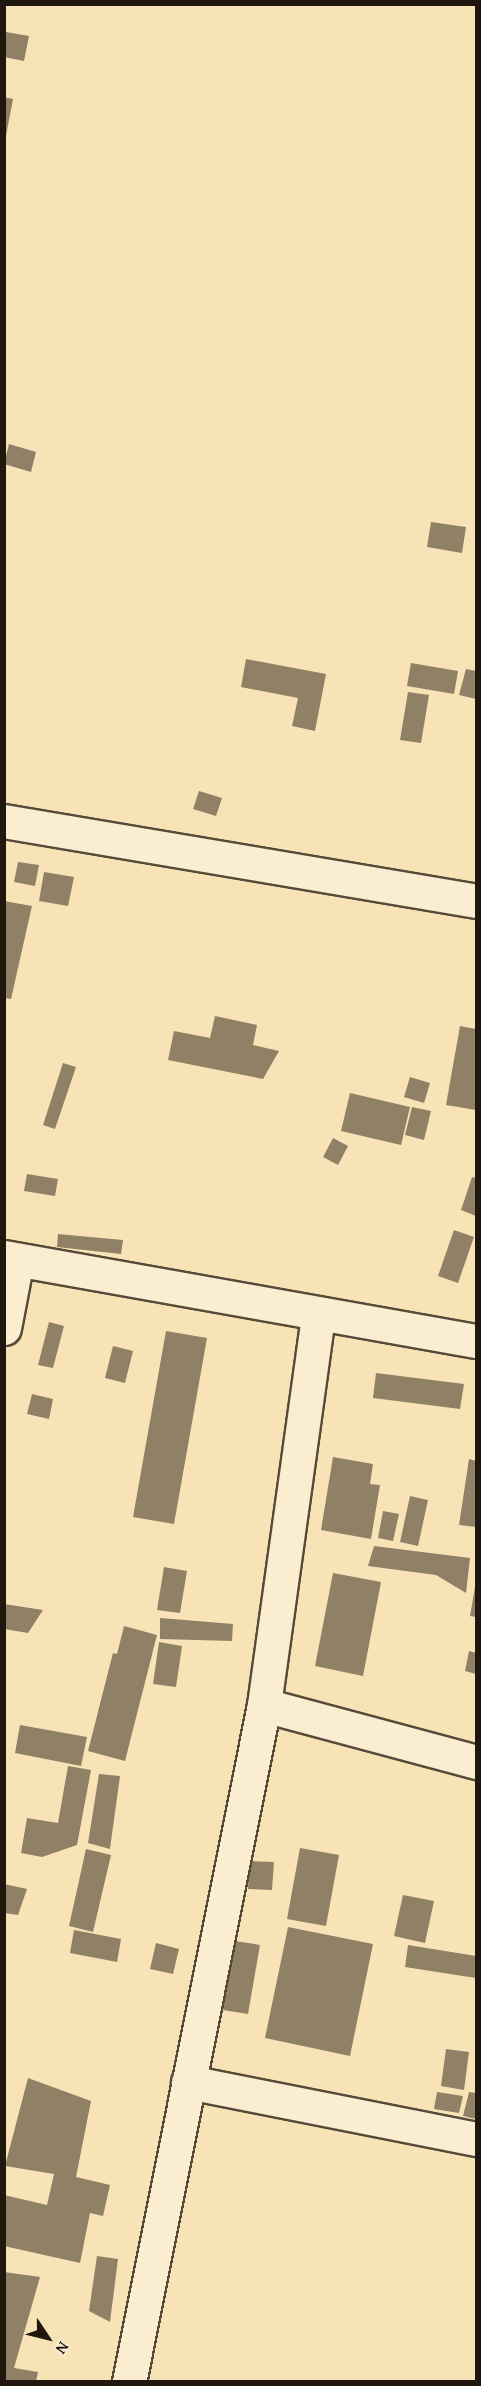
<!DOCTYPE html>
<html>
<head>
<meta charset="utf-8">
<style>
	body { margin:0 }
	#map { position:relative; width:481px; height:2386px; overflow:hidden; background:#f8e3b6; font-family:"Gentium Book Plus",serif }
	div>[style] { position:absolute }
	.building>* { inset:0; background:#908166 }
	.roads { filter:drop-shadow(2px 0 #564a39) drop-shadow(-2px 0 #564a39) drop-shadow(0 2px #564a39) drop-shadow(0 -2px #564a39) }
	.street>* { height:33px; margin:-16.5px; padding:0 16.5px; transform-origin:16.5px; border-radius:16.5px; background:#faedd0 }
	span { translate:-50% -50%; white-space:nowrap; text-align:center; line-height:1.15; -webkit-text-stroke:5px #faedd0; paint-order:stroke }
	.frame { position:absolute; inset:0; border:6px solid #20170f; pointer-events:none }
	.north { position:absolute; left:18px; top:2308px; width:60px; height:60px; -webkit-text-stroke:4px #faedd0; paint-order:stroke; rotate:125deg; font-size:16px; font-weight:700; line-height:24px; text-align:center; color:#20170f }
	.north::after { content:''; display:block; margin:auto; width:21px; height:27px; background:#20170f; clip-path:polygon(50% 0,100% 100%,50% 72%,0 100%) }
</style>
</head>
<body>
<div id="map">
	<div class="building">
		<i style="clip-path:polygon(6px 32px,29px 36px,24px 61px,4px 57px)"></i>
		<i style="clip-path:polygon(4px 97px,13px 99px,6px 136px,4px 136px)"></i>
		<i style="clip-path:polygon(9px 444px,36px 452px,31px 472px,4px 464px)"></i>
		<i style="clip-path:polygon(431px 522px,466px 527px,462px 553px,427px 547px)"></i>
		<i style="clip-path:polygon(246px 659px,326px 674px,315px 731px,292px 726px,298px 698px,241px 687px)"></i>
		<i style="clip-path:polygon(411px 663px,458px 671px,454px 694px,407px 686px)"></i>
		<i style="clip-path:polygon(466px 669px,476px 671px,476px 699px,459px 695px)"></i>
		<i style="clip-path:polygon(408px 692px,429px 695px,421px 743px,400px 740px)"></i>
		<i style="clip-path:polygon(199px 791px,222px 798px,216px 816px,193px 809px)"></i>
		<i style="clip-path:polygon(18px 862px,39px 865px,35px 886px,14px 882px)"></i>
		<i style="clip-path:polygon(44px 872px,74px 877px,68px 906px,39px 901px)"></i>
		<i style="clip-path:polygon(4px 901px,32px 906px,11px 999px,4px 998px)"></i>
		<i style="clip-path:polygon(215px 1016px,257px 1025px,253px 1045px,279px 1051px,263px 1079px,168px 1060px,174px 1031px,210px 1038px)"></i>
		<i style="clip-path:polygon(460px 1026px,476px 1029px,476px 1110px,446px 1105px)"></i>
		<i style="clip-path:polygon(63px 1063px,76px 1067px,55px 1129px,43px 1125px)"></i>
		<i style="clip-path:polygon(410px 1077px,430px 1083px,424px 1103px,404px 1097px)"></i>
		<i style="clip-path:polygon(350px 1093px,410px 1107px,401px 1145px,341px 1131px)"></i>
		<i style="clip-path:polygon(412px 1107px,431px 1111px,424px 1140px,405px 1135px)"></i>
		<i style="clip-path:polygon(333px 1138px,348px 1146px,338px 1165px,323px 1157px)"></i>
		<i style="clip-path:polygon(27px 1174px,58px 1179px,55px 1196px,24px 1191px)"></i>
		<i style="clip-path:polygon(472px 1177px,476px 1178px,476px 1216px,461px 1210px)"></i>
		<i style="clip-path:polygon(454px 1230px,474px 1237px,458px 1283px,438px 1276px)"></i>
		<i style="clip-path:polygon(58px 1234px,123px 1240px,121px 1254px,57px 1247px)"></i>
		<i style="clip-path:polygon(49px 1322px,64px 1326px,53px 1368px,38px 1365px)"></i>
		<i style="clip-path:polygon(166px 1331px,207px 1338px,174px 1524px,133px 1517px)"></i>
		<i style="clip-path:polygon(113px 1346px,133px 1351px,125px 1383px,105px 1378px)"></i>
		<i style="clip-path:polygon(376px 1373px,464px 1384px,460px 1409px,373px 1398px)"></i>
		<i style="clip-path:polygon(32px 1394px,53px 1399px,49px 1419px,27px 1414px)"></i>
		<i style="clip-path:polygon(333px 1457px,373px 1464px,370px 1484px,380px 1485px,371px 1539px,321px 1530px)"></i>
		<i style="clip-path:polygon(469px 1459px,476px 1461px,476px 1527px,459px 1525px)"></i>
		<i style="clip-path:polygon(410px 1496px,428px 1500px,418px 1546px,400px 1542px)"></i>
		<i style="clip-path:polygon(383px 1511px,399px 1514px,393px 1541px,378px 1538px)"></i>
		<i style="clip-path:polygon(374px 1546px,470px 1558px,466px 1593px,436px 1575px,368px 1566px)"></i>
		<i style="clip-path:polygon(164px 1567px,187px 1571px,180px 1613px,157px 1610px)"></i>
		<i style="clip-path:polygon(333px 1573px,381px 1582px,363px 1676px,315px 1666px)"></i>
		<i style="clip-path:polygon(475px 1587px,476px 1587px,476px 1617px,470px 1616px)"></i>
		<i style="clip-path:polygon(4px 1604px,43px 1610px,28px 1633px,4px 1629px)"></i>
		<i style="clip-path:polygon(160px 1618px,233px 1624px,232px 1641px,160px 1639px)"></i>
		<i style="clip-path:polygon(124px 1626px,157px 1635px,125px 1761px,88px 1751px,113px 1653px,117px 1654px)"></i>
		<i style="clip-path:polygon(159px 1642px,182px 1646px,176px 1687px,153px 1684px)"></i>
		<i style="clip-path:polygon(469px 1651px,476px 1653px,476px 1674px,465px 1671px)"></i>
		<i style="clip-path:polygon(20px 1725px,87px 1737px,81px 1766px,15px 1753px)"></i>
		<i style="clip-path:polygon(68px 1766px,91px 1770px,77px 1845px,42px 1857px,21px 1853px,27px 1818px,58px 1823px)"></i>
		<i style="clip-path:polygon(99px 1774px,120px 1776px,110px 1849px,88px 1843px)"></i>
		<i style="clip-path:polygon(300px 1848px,339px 1855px,326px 1926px,287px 1919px)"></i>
		<i style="clip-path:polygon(86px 1849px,111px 1855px,93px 1932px,69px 1926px)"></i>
		<i style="clip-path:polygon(249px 1861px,274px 1862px,272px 1890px,248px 1889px)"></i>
		<i style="clip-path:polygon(4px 1884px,27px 1889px,18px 1915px,4px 1913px)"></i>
		<i style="clip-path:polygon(403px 1895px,434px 1901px,425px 1943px,394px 1936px)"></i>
		<i style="clip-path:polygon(288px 1927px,373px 1944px,350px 2056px,265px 2038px)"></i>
		<i style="clip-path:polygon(74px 1930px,121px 1939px,117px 1962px,70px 1953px)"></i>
		<i style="clip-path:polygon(235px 1941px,260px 1945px,248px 2014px,223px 2010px)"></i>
		<i style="clip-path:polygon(156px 1943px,179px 1949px,173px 1974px,150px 1969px)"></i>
		<i style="clip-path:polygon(408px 1945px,476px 1956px,476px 1978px,405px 1967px)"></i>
		<i style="clip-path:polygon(446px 2049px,469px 2052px,464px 2090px,441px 2086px)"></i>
		<i style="clip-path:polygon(28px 2078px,91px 2101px,76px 2177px,110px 2185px,103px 2216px,90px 2213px,80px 2263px,4px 2246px,4px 2195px,47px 2205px,54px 2174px,5px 2166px)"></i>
		<i style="clip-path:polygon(437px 2092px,463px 2096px,459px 2113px,434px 2109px)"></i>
		<i style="clip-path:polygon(469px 2092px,476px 2093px,476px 2119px,463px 2116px)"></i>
		<i style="clip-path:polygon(97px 2256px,118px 2259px,110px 2322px,89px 2311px)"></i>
		<i style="clip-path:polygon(4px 2272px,40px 2277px,14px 2368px,38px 2372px,36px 2382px,4px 2382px)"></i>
	</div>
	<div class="roads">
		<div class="street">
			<i style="left:4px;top:821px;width:479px;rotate:9.6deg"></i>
			<i style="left:4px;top:1257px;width:479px;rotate:10.1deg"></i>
			<i style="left:4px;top:1328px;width:69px;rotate:-79.2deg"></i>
			<i style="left:264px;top:1705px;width:220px;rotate:15deg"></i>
			<i style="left:188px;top:2082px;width:294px;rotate:11.2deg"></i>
			<i style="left:129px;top:2382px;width:690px;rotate:-78.72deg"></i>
			<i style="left:264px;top:1705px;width:395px;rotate:-82.1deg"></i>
		</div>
	</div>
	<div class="frame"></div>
	<div class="north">N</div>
</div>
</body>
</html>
